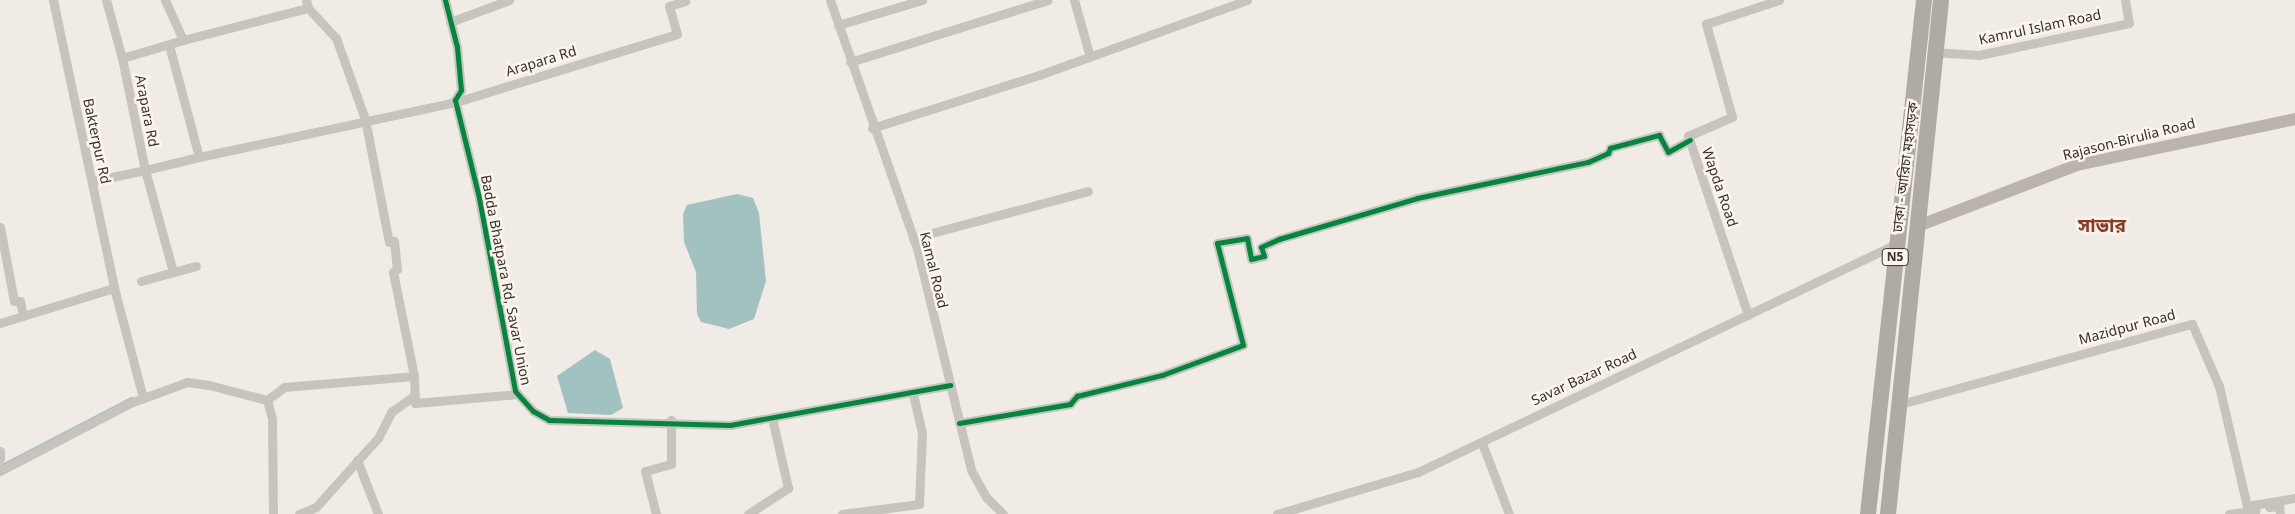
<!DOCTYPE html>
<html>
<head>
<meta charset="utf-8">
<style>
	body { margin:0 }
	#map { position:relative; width:2295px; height:514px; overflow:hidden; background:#f0ebe5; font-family:"Noto Sans","Noto Sans Bengali",sans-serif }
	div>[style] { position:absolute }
	.water>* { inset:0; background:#a1c2c1 }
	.stream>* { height:3px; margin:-1.5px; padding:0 1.5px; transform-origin:1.5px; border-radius:1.5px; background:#a1c2c1 }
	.street>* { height:9px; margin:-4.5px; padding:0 4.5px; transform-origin:4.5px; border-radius:4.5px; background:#c9c3be }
	.secondary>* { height:12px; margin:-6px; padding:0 6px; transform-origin:6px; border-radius:6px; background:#bab3ae }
	.highway>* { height:16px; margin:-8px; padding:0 8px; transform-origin:8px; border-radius:8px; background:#afaaa4 }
	.cycleway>* { height:5px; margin:-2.5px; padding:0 2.5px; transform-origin:2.5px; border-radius:2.5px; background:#00873e }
	span { translate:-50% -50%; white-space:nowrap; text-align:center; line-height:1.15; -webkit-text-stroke:5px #fbf5ee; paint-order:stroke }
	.shield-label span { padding:1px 4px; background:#fbf5ee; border:1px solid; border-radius:4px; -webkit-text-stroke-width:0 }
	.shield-label { font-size:12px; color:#3b302b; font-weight:700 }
	.street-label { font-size:14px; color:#3b302b }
	.district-label { font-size:19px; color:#8c3b22; font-weight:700 }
</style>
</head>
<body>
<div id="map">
	<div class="water">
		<i style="clip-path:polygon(737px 194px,753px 198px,759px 213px,766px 281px,754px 319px,729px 329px,701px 322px,697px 314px,696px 272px,684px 242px,683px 214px,687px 205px)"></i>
		<i style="clip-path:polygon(595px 350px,610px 359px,623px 408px,611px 415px,568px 413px,557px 376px)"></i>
	</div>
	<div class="stream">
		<i style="left:0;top:466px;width:148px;rotate:-27.4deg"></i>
	</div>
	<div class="street">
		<i style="left:53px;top:0;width:294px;rotate:78deg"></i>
		<i style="left:106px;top:0;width:60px;rotate:74.6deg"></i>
		<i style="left:445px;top:0;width:49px;rotate:75.7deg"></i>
		<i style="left:457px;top:47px;width:43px;rotate:84.7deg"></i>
		<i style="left:461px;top:90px;width:12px;rotate:121deg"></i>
		<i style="left:455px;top:100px;width:101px;rotate:76.2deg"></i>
		<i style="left:479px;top:198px;width:196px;rotate:79.4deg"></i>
		<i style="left:515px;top:391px;width:27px;rotate:48deg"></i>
		<i style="left:533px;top:411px;width:18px;rotate:29deg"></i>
		<i style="left:549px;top:420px;width:181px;rotate:1.6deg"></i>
		<i style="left:730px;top:425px;width:224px;rotate:-10.3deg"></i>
		<i style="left:830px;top:0;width:263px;rotate:70.7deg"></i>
		<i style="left:917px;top:248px;width:228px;rotate:76.3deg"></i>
		<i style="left:971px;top:470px;width:31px;rotate:61deg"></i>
		<i style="left:986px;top:497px;width:24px;rotate:45deg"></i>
		<i style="left:1074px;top:0;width:59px;rotate:74.3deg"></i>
		<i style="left:308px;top:8px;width:41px;rotate:47deg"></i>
		<i style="left:336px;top:38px;width:86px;rotate:70.3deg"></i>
		<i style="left:365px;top:119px;width:125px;rotate:79deg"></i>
		<i style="left:389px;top:242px;width:5px;rotate:-11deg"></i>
		<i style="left:394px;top:241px;width:28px;rotate:84deg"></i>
		<i style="left:397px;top:269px;width:5px;rotate:143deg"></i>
		<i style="left:393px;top:272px;width:106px;rotate:78.6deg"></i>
		<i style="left:414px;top:376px;width:27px;rotate:88deg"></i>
		<i style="left:415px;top:403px;width:103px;rotate:-5deg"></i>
		<i style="left:450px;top:22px;width:63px;rotate:-20.4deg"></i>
		<i style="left:838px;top:25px;width:88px;rotate:-16.6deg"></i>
		<i style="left:183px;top:40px;width:129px;rotate:-14.4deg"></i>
		<i style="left:308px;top:8px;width:8px;rotate:-104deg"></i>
		<i style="left:169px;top:45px;width:116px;rotate:75deg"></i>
		<i style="left:199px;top:157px;width:56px;rotate:166.5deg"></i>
		<i style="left:145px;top:170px;width:106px;rotate:74.6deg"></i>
		<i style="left:1934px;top:52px;width:45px;rotate:3.8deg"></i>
		<i style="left:1979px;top:55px;width:153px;rotate:-12deg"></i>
		<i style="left:2129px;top:23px;width:23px;rotate:-100deg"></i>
		<i style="left:850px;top:62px;width:207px;rotate:-17.4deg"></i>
		<i style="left:872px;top:128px;width:175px;rotate:-17.6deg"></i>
		<i style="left:1039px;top:75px;width:221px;rotate:-19.8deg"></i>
		<i style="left:199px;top:157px;width:263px;rotate:-12.1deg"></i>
		<i style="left:456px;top:102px;width:231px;rotate:-17.1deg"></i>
		<i style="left:677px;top:34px;width:29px;rotate:-106deg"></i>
		<i style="left:669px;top:6px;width:17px;rotate:-17deg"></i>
		<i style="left:92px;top:181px;width:54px;rotate:-11.7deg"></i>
		<i style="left:145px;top:170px;width:114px;rotate:-101.6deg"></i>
		<i style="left:122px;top:58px;width:64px;rotate:-16.4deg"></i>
		<i style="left:183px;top:40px;width:44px;rotate:-114.2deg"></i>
		<i style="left:0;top:227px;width:75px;rotate:79.3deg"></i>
		<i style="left:14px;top:301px;width:6px"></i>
		<i style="left:20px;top:301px;width:15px;rotate:79deg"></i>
		<i style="left:913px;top:238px;width:181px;rotate:-15deg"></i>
		<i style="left:141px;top:281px;width:57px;rotate:-15.3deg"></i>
		<i style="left:1748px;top:315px;width:189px;rotate:-108.5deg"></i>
		<i style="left:1688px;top:136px;width:48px;rotate:-23.4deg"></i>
		<i style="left:1732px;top:117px;width:97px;rotate:-105.6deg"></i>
		<i style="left:1706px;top:24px;width:77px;rotate:-18.2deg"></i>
		<i style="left:0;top:323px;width:119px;rotate:-17.1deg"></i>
		<i style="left:114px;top:288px;width:114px;rotate:75.2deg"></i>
		<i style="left:267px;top:400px;width:21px;rotate:-37deg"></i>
		<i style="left:284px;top:387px;width:130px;rotate:-4.8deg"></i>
		<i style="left:1897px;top:405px;width:306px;rotate:-15.4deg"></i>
		<i style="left:2192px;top:324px;width:68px;rotate:66.5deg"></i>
		<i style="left:2219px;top:386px;width:123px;rotate:76.9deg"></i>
		<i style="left:2247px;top:506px;width:49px;rotate:-9.5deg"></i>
		<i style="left:959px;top:423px;width:113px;rotate:-9.7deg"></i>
		<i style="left:1070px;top:404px;width:11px;rotate:-49deg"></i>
		<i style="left:1077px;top:396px;width:88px;rotate:-13.9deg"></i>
		<i style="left:1162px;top:375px;width:86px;rotate:-20.3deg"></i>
		<i style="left:1243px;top:345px;width:105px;rotate:-104.3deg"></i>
		<i style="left:1217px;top:243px;width:30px;rotate:-9deg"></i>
		<i style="left:1247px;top:238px;width:21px;rotate:79deg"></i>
		<i style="left:1251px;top:259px;width:13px;rotate:-13deg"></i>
		<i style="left:1264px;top:256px;width:9px;rotate:-108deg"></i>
		<i style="left:1261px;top:247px;width:20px;rotate:-24deg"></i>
		<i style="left:1279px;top:239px;width:144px;rotate:-16.5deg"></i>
		<i style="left:1417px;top:198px;width:175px;rotate:-11.9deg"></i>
		<i style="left:1588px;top:162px;width:22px;rotate:-24deg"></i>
		<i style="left:1608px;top:153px;width:5px;rotate:-68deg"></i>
		<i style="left:1610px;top:148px;width:51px;rotate:-14.9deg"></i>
		<i style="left:1659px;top:135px;width:19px;rotate:62deg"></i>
		<i style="left:1668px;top:152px;width:25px;rotate:-29deg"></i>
		<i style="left:1482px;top:443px;width:76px;rotate:69.2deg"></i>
		<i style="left:0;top:451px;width:8px;rotate:90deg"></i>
		<i style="left:357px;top:460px;width:58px;rotate:68.7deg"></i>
		<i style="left:0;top:471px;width:147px;rotate:-27.6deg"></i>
		<i style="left:130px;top:403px;width:61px;rotate:-20.2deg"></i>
		<i style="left:187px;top:382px;width:22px;rotate:8deg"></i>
		<i style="left:209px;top:385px;width:60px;rotate:14.5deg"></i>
		<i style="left:267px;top:400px;width:20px;rotate:75deg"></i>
		<i style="left:272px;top:419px;width:95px;rotate:89.4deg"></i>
		<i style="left:2269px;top:507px;width:10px;rotate:-6deg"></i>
		<i style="left:2279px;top:506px;width:8px;rotate:83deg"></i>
		<i style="left:299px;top:514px;width:18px;rotate:-22deg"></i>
		<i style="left:316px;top:507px;width:93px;rotate:-48.1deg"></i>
		<i style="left:378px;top:438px;width:29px;rotate:-63deg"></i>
		<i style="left:391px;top:412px;width:29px;rotate:-35deg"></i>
		<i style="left:656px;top:514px;width:44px;rotate:-104.3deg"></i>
		<i style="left:645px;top:471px;width:27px;rotate:-15deg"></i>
		<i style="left:671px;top:464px;width:44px;rotate:-90deg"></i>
		<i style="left:748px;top:514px;width:48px;rotate:-33deg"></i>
		<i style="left:788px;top:488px;width:72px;rotate:-102.9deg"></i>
		<i style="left:842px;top:514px;width:78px;rotate:-7.4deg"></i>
		<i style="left:919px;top:504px;width:71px;rotate:-87.6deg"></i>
		<i style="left:922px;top:433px;width:40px;rotate:-103deg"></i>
		<i style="left:1277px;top:514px;width:147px;rotate:-16.6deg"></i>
		<i style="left:1418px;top:472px;width:530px;rotate:-25.5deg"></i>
		<i style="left:2229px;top:514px;width:27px;rotate:-8deg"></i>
	</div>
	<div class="secondary">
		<i style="left:1918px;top:226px;width:170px;rotate:-21deg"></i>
		<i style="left:2077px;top:165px;width:223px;rotate:-11.9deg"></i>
	</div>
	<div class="highway">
		<i style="left:1868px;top:514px;width:517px;rotate:-83.78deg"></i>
		<i style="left:1888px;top:514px;width:517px;rotate:-84.11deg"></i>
	</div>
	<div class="cycleway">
		<i style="left:445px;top:0;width:49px;rotate:75.7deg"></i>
		<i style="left:457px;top:47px;width:43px;rotate:84.7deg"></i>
		<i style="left:461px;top:90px;width:12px;rotate:121deg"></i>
		<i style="left:455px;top:100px;width:101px;rotate:76.2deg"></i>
		<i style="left:479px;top:198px;width:196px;rotate:79.4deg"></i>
		<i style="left:515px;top:391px;width:27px;rotate:48deg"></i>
		<i style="left:533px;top:411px;width:18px;rotate:29deg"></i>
		<i style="left:549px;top:420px;width:181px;rotate:1.6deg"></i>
		<i style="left:730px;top:425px;width:224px;rotate:-10.3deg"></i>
		<i style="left:959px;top:423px;width:113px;rotate:-9.7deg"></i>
		<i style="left:1070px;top:404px;width:11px;rotate:-49deg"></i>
		<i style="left:1077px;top:396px;width:88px;rotate:-13.9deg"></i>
		<i style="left:1162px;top:375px;width:86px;rotate:-20.3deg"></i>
		<i style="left:1243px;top:345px;width:105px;rotate:-104.3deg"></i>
		<i style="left:1217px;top:243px;width:30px;rotate:-9deg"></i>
		<i style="left:1247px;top:238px;width:21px;rotate:79deg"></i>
		<i style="left:1251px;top:259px;width:13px;rotate:-13deg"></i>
		<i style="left:1264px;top:256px;width:9px;rotate:-108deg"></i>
		<i style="left:1261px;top:247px;width:20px;rotate:-24deg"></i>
		<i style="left:1279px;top:239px;width:144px;rotate:-16.5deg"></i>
		<i style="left:1417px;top:198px;width:175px;rotate:-11.9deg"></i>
		<i style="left:1588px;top:162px;width:22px;rotate:-24deg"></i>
		<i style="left:1608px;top:153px;width:5px;rotate:-68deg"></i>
		<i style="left:1610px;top:148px;width:51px;rotate:-14.9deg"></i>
		<i style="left:1659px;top:135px;width:19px;rotate:62deg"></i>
		<i style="left:1668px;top:152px;width:25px;rotate:-29deg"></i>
	</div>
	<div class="shield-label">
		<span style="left:1895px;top:257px">N5</span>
	</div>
	<div class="street-label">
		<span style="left:2040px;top:27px;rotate:-12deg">Kamrul Islam Road</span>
		<span style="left:541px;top:61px;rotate:-17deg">Arapara Rd</span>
		<span style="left:147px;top:111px;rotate:79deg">Arapara Rd</span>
		<span style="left:2129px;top:139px;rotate:-14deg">Rajason-Birulia Road</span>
		<span style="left:97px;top:141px;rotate:78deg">Bakterpur Rd</span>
		<span style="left:1905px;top:167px;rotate:-83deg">ঢাকা - আরিচা মহাসড়ক</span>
		<span style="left:1720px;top:187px;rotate:71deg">Wapda Road</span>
		<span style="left:934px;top:270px;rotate:76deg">Kamal Road</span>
		<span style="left:506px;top:280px;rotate:79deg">Badda Bhatpara Rd, Savar Union</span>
		<span style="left:2127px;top:327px;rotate:-15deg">Mazidpur Road</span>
		<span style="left:1584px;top:377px;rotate:-25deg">Savar Bazar Road</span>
	</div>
	<div class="district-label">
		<span style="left:2102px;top:226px">সাভার</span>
	</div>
</div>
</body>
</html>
